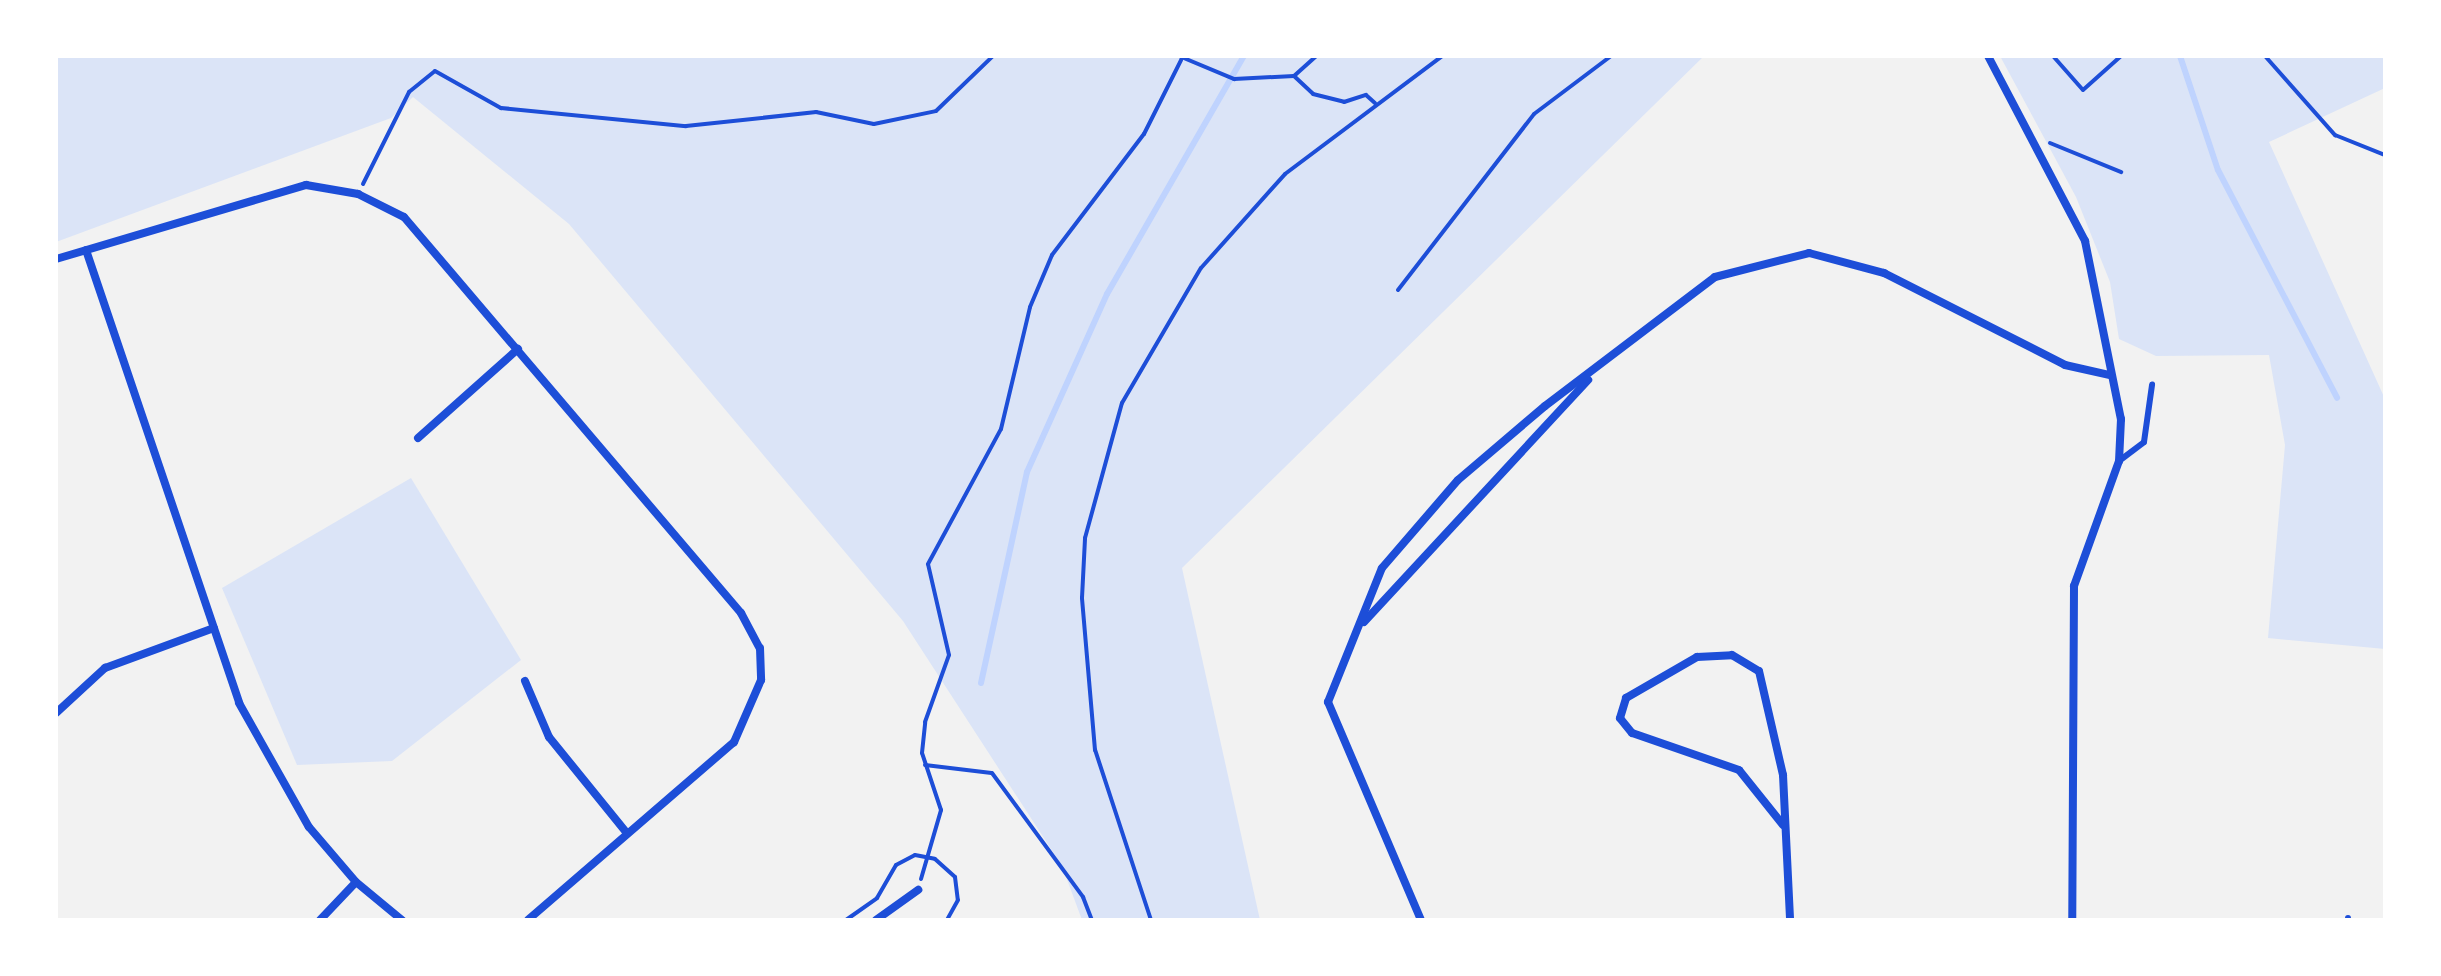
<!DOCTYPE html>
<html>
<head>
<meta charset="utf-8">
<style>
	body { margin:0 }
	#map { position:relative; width:2441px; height:976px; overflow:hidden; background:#f2f2f2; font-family:"DejaVu Sans",sans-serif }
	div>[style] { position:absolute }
	.green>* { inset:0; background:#dbe4f7 }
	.stream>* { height:6px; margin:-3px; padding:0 3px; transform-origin:3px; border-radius:3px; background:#bfd3fe }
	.path>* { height:4px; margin:-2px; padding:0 2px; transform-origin:2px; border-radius:2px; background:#1d4ed8 }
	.service>* { height:6px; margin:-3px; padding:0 3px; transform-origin:3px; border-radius:3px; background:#1d4ed8 }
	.minor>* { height:8px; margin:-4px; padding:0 4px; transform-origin:4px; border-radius:4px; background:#1d4ed8 }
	span { translate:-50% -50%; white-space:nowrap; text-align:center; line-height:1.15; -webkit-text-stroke:6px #fff; paint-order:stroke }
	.frame { position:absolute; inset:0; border:58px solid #fff; pointer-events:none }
</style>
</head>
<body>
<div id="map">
	<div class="green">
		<i style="clip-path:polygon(56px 56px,1704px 56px,1182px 568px,1260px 920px,1082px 920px,1062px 866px,903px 621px,569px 224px,413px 97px,391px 118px,56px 242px)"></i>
		<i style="clip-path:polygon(2000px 56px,2385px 56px,2385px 88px,2269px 142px,2385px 399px,2385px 649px,2268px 638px,2285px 445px,2269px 355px,2156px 356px,2119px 339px,2110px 282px,2076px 197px)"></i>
		<i style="clip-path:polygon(411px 478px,521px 660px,392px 761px,297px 765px,222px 588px)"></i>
	</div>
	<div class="stream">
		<i style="left:2180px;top:56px;width:120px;rotate:71.6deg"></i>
		<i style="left:2218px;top:170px;width:257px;rotate:62.4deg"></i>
		<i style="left:981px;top:683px;width:216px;rotate:-77.7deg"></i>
		<i style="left:1027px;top:472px;width:195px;rotate:-65.8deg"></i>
		<i style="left:1107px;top:294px;width:275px;rotate:-60.1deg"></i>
	</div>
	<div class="path">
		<i style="left:1179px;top:56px;width:60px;rotate:22.7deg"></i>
		<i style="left:1234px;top:79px;width:60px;rotate:-2.9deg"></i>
		<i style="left:1294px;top:76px;width:30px;rotate:-42deg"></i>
		<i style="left:2053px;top:56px;width:45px;rotate:48.6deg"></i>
		<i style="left:2083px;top:90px;width:51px;rotate:-41.8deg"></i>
		<i style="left:2265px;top:56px;width:106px;rotate:48.5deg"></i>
		<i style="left:2335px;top:135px;width:54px;rotate:21.8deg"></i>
		<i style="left:1294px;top:76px;width:26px;rotate:43deg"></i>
		<i style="left:1313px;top:94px;width:32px;rotate:14deg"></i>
		<i style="left:1344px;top:102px;width:23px;rotate:-18deg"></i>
		<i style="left:1366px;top:95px;width:12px;rotate:42deg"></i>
		<i style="left:2050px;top:143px;width:77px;rotate:22.2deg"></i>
		<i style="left:363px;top:184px;width:103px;rotate:-63.4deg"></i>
		<i style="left:409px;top:92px;width:33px;rotate:-39deg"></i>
		<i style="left:435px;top:71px;width:76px;rotate:29.3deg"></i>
		<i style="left:501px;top:108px;width:186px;rotate:5.6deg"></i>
		<i style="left:686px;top:126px;width:131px;rotate:-6.1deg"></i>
		<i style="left:816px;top:112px;width:59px;rotate:11.7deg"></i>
		<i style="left:874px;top:124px;width:63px;rotate:-11.8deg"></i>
		<i style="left:936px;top:111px;width:79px;rotate:-44deg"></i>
		<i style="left:1398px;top:290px;width:222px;rotate:-52.3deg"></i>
		<i style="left:1534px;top:114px;width:96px;rotate:-37deg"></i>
		<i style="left:925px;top:765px;width:67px;rotate:6.8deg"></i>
		<i style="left:992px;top:773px;width:154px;rotate:53.7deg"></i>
		<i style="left:1083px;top:897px;width:25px;rotate:69deg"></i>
		<i style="left:921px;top:879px;width:72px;rotate:-73.8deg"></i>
		<i style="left:941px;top:810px;width:60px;rotate:-108.4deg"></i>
		<i style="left:922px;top:753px;width:31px;rotate:-84deg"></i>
		<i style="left:925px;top:722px;width:71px;rotate:-70.3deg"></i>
		<i style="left:949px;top:655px;width:93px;rotate:-103deg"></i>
		<i style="left:928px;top:564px;width:153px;rotate:-61.6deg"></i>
		<i style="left:1001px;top:429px;width:125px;rotate:-76.6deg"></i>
		<i style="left:1030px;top:307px;width:56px;rotate:-67.1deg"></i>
		<i style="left:1052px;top:255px;width:152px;rotate:-52.8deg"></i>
		<i style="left:1144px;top:134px;width:83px;rotate:-63.4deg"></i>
		<i style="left:846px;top:920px;width:38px;rotate:-35deg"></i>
		<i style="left:877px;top:898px;width:38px;rotate:-60deg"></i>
		<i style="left:896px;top:865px;width:21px;rotate:-28deg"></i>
		<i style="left:915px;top:855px;width:20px;rotate:11deg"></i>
		<i style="left:935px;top:859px;width:27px;rotate:42deg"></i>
		<i style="left:955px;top:877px;width:23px;rotate:83deg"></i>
		<i style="left:958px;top:900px;width:23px;rotate:119deg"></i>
		<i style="left:1151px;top:920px;width:179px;rotate:-108.2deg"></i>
		<i style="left:1095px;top:750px;width:153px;rotate:-94.9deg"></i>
		<i style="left:1082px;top:598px;width:60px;rotate:-87.1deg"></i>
		<i style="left:1085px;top:538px;width:140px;rotate:-74.7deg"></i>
		<i style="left:1122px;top:403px;width:156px;rotate:-59.7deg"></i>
		<i style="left:1201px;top:268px;width:126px;rotate:-48.2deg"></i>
		<i style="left:1285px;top:174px;width:196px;rotate:-36.9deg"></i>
	</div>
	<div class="service">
		<i style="left:2119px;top:461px;width:31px;rotate:-37deg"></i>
		<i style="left:2144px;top:442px;width:58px;rotate:-82deg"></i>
		<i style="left:2348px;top:920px;width:2px;rotate:-90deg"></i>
	</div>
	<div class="minor">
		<i style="left:1988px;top:56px;width:209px;rotate:62.3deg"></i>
		<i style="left:2085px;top:241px;width:182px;rotate:78.6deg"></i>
		<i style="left:2121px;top:419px;width:42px;rotate:92.7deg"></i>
		<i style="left:2119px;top:461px;width:133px;rotate:109.8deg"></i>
		<i style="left:2074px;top:586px;width:334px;rotate:90.3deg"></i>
		<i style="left:86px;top:250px;width:478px;rotate:71.3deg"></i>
		<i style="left:239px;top:703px;width:142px;rotate:60.6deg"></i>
		<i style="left:309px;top:827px;width:72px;rotate:49.5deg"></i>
		<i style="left:356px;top:882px;width:60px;rotate:39.6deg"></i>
		<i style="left:56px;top:259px;width:261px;rotate:-16.5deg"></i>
		<i style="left:306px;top:185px;width:53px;rotate:9.8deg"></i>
		<i style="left:358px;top:194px;width:51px;rotate:26.6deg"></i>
		<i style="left:404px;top:217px;width:520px;rotate:49.6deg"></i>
		<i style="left:741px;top:613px;width:40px;rotate:62deg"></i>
		<i style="left:760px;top:648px;width:32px;rotate:88deg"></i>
		<i style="left:761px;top:680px;width:68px;rotate:113.5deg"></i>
		<i style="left:734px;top:742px;width:272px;rotate:139.2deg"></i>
		<i style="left:418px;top:438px;width:134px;rotate:-41.7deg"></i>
		<i style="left:1364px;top:622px;width:330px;rotate:-47.2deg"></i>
		<i style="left:525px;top:681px;width:61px;rotate:66.8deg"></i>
		<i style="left:549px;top:737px;width:122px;rotate:51deg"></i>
		<i style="left:56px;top:713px;width:67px;rotate:-42.6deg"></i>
		<i style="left:105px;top:668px;width:116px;rotate:-20.2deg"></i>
		<i style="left:1783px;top:825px;width:70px;rotate:-128.7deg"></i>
		<i style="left:1739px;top:770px;width:113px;rotate:-160.9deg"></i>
		<i style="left:1632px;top:733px;width:19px;rotate:-129deg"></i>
		<i style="left:1620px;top:718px;width:21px;rotate:-73deg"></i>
		<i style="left:1626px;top:698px;width:82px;rotate:-30deg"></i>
		<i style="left:1697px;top:657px;width:35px;rotate:-3deg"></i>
		<i style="left:1732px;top:655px;width:31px;rotate:31deg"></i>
		<i style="left:1759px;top:671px;width:107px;rotate:77deg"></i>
		<i style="left:1783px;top:775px;width:145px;rotate:87.2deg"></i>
		<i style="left:320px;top:920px;width:52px;rotate:-46.5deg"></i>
		<i style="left:876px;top:920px;width:52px;rotate:-35.5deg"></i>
		<i style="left:1421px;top:920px;width:237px;rotate:-113.1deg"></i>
		<i style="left:1328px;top:702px;width:144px;rotate:-68.1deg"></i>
		<i style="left:1382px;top:568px;width:116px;rotate:-49.2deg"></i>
		<i style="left:1458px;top:480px;width:114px;rotate:-40.4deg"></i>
		<i style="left:1545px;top:406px;width:213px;rotate:-37.2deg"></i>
		<i style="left:1715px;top:277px;width:97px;rotate:-14.3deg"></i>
		<i style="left:1809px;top:253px;width:78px;rotate:14.9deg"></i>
		<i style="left:1884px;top:273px;width:203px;rotate:26.9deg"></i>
		<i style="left:2065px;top:365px;width:45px;rotate:12.8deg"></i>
	</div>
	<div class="frame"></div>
</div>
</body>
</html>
